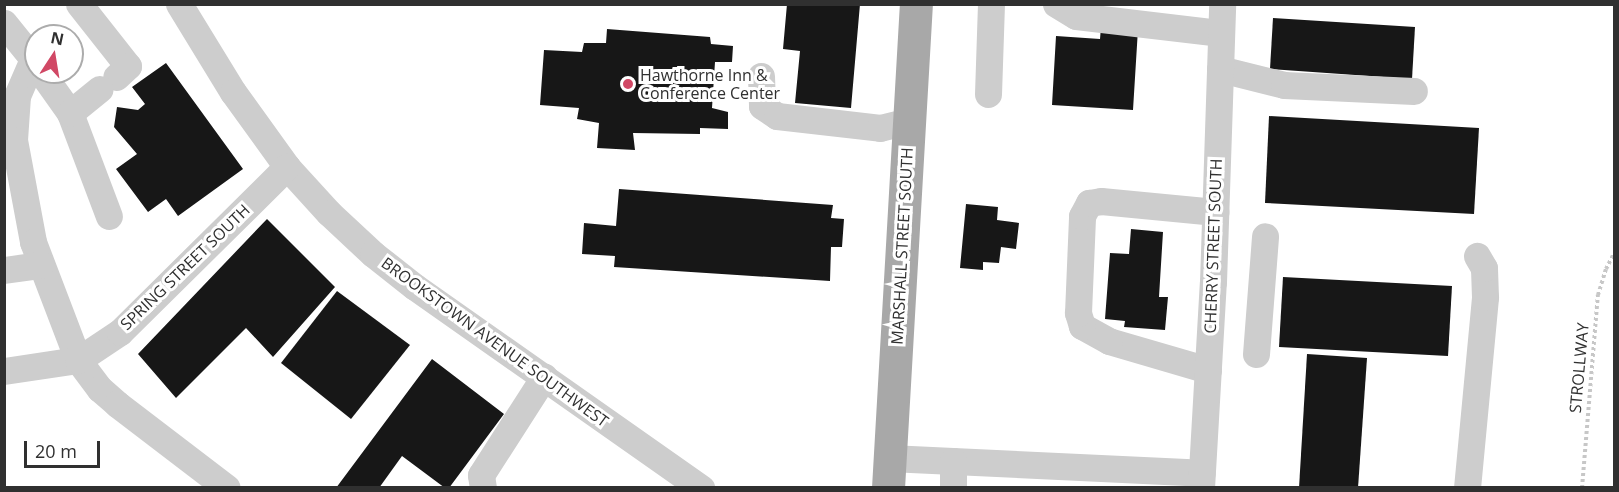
<!DOCTYPE html>
<html>
<head>
<meta charset="utf-8">
<style>
	body { margin:0 }
	#map { position:relative; width:1619px; height:492px; overflow:hidden; background:#fff; font-family:"Open Sans",sans-serif }
	div>[style] { position:absolute }
	.building>* { inset:0; background:#171717 }
	.path>* { height:4px; margin-top:-2px; transform-origin:0; background:repeating-linear-gradient(90deg,#c7c7c7 0 3px,transparent 0 6px) }
	.minor>* { height:27px; margin:-13.5px; padding:0 13.5px; transform-origin:13.5px; border-radius:13.5px; background:#cdcdcd }
	.major>* { height:33px; margin:-16.5px; padding:0 16.5px; transform-origin:16.5px; border-radius:16.5px; background:#a8a8a8 }
	.dots>* { width:16px; height:16px; translate:-50% -50%; box-sizing:border-box; border:3px solid #fff; border-radius:50% }
	span { translate:-50% -50%; white-space:nowrap; text-align:center; line-height:1.15; -webkit-text-stroke:6px #fff; paint-order:stroke }
	.poi-label { font-size:16px; color:#303030 }
	.left { translate:0 -50%; text-align:left }
	.street-label { font-size:16px; color:#303030 }
	.frame { position:absolute; inset:0; border:6px solid #303030; pointer-events:none }
	.north { position:absolute; left:24px; top:24px; width:60px; height:60px; box-sizing:border-box; background:#fff; border:2px solid #acacac; border-radius:50%; rotate:12deg; font-size:16px; font-weight:700; line-height:24px; text-align:center; color:#303030 }
	.north::after { content:''; display:block; margin:auto; width:21px; height:27px; background:#d14865; clip-path:polygon(50% 0,100% 100%,50% 72%,0 100%) }
	.scale { position:absolute; left:24px; top:441px; width:76px; height:27px; box-sizing:border-box; border:3px solid #303030; border-top:0; padding-left:8px; font-size:18px; line-height:21px; white-space:nowrap; color:#303030; -webkit-text-stroke:4px #fff; paint-order:stroke }
</style>
</head>
<body>
<div id="map">
	<div class="building">
		<i style="clip-path:polygon(787px 4px,860px 4px,851px 108px,795px 103px,800px 51px,783px 49px)"></i>
		<i style="clip-path:polygon(1273px 18px,1415px 27px,1412px 79px,1270px 69px)"></i>
		<i style="clip-path:polygon(1101px 27px,1138px 29px,1133px 110px,1052px 105px,1056px 36px,1100px 39px)"></i>
		<i style="clip-path:polygon(607px 29px,710px 37px,711px 44px,733px 46px,732px 62px,715px 62px,712px 108px,728px 112px,728px 129px,700px 128px,700px 134px,633px 133px,635px 150px,597px 148px,599px 123px,577px 119px,579px 108px,540px 105px,544px 50px,582px 52px,584px 43px,606px 43px)"></i>
		<i style="clip-path:polygon(166px 63px,243px 169px,178px 216px,166px 199px,148px 212px,116px 169px,137px 154px,114px 127px,117px 107px,138px 110px,145px 104px,132px 87px)"></i>
		<i style="clip-path:polygon(1269px 116px,1479px 128px,1474px 214px,1265px 203px)"></i>
		<i style="clip-path:polygon(619px 189px,833px 205px,831px 218px,844px 219px,842px 247px,831px 247px,830px 281px,614px 267px,615px 256px,582px 254px,584px 223px,616px 226px)"></i>
		<i style="clip-path:polygon(966px 204px,998px 207px,997px 220px,1019px 223px,1016px 249px,1001px 247px,999px 263px,983px 262px,983px 270px,960px 268px)"></i>
		<i style="clip-path:polygon(267px 219px,335px 287px,273px 357px,246px 328px,176px 398px,138px 354px)"></i>
		<i style="clip-path:polygon(1131px 229px,1163px 232px,1159px 297px,1168px 297px,1165px 330px,1124px 327px,1125px 321px,1105px 319px,1110px 253px,1129px 254px)"></i>
		<i style="clip-path:polygon(1283px 277px,1452px 286px,1448px 356px,1279px 347px)"></i>
		<i style="clip-path:polygon(337px 291px,410px 345px,351px 419px,281px 363px)"></i>
		<i style="clip-path:polygon(1307px 354px,1367px 358px,1358px 488px,1299px 488px)"></i>
		<i style="clip-path:polygon(432px 359px,504px 414px,449px 488px,445px 488px,402px 456px,379px 488px,336px 488px)"></i>
	</div>
	<div class="path">
		<i style="left:1582px;top:488px;width:194px;rotate:-85.3deg"></i>
		<i style="left:1598px;top:295px;width:27px;rotate:-73deg"></i>
		<i style="left:1606px;top:269px;width:18px;rotate:-63deg"></i>
	</div>
	<div class="minor">
		<i style="left:79px;top:4px;width:79px;rotate:51.7deg"></i>
		<i style="left:128px;top:66px;width:16px;rotate:137deg"></i>
		<i style="left:179px;top:4px;width:103px;rotate:58.5deg"></i>
		<i style="left:233px;top:92px;width:92px;rotate:54.2deg"></i>
		<i style="left:287px;top:167px;width:62px;rotate:47.6deg"></i>
		<i style="left:329px;top:213px;width:60px;rotate:43deg"></i>
		<i style="left:373px;top:254px;width:53px;rotate:38.2deg"></i>
		<i style="left:415px;top:287px;width:350px;rotate:35.1deg"></i>
		<i style="left:1056px;top:4px;width:23px;rotate:31deg"></i>
		<i style="left:1076px;top:16px;width:146px;rotate:6.7deg"></i>
		<i style="left:4px;top:23px;width:46px;rotate:51.1deg"></i>
		<i style="left:33px;top:59px;width:40px;rotate:113.4deg"></i>
		<i style="left:17px;top:96px;width:44px;rotate:93.9deg"></i>
		<i style="left:14px;top:140px;width:104px;rotate:79.4deg"></i>
		<i style="left:33px;top:242px;width:126px;rotate:69.1deg"></i>
		<i style="left:78px;top:360px;width:36px;rotate:53deg"></i>
		<i style="left:100px;top:389px;width:23px;rotate:41deg"></i>
		<i style="left:117px;top:404px;width:138px;rotate:37.4deg"></i>
		<i style="left:1220px;top:69px;width:66px;rotate:14deg"></i>
		<i style="left:1284px;top:85px;width:130px;rotate:2.6deg"></i>
		<i style="left:41px;top:72px;width:50px;rotate:54.7deg"></i>
		<i style="left:70px;top:113px;width:110px;rotate:69.3deg"></i>
		<i style="left:761px;top:76px;width:30px;rotate:88deg"></i>
		<i style="left:762px;top:106px;width:18px;rotate:34deg"></i>
		<i style="left:777px;top:116px;width:104px;rotate:6.6deg"></i>
		<i style="left:880px;top:128px;width:30px;rotate:-14deg"></i>
		<i style="left:988px;top:94px;width:90px;rotate:-88.1deg"></i>
		<i style="left:70px;top:113px;width:38px;rotate:-39deg"></i>
		<i style="left:4px;top:270px;width:37px;rotate:-8deg"></i>
		<i style="left:1256px;top:354px;width:118px;rotate:-85.6deg"></i>
		<i style="left:1208px;top:370px;width:103px;rotate:-163.7deg"></i>
		<i style="left:1109px;top:341px;width:31px;rotate:-151deg"></i>
		<i style="left:1082px;top:326px;width:14px;rotate:-107deg"></i>
		<i style="left:1078px;top:313px;width:97px;rotate:-87.6deg"></i>
		<i style="left:1082px;top:216px;width:15px;rotate:-62deg"></i>
		<i style="left:1089px;top:203px;width:12px;rotate:-9deg"></i>
		<i style="left:1101px;top:201px;width:115px;rotate:5.5deg"></i>
		<i style="left:4px;top:371px;width:75px;rotate:-8.5deg"></i>
		<i style="left:78px;top:360px;width:50px;rotate:-33.7deg"></i>
		<i style="left:120px;top:332px;width:235px;rotate:-44.7deg"></i>
		<i style="left:889px;top:458px;width:313px;rotate:2.7deg"></i>
		<i style="left:483px;top:488px;width:13px;rotate:-99deg"></i>
		<i style="left:481px;top:475px;width:117px;rotate:-57.3deg"></i>
		<i style="left:953px;top:488px;width:27px;rotate:-90deg"></i>
		<i style="left:1201px;top:488px;width:206px;rotate:-86.7deg"></i>
		<i style="left:1213px;top:282px;width:278px;rotate:-88.1deg"></i>
		<i style="left:1467px;top:488px;width:192px;rotate:-84.6deg"></i>
		<i style="left:1485px;top:297px;width:29px;rotate:-92deg"></i>
		<i style="left:1484px;top:268px;width:14px;rotate:-120deg"></i>
	</div>
	<div class="major">
		<i style="left:888px;top:488px;width:485px;rotate:-86.7deg"></i>
	</div>
	<div class="dots">
		<i style="left:628px;top:84px;background:#d14865"></i>
	</div>
	<div class="poi-label">
		<span class="left" style="left:640px;top:84px">Hawthorne Inn &amp;<br>Conference Center</span>
	</div>
	<div class="street-label">
		<span style="left:902px;top:246px;rotate:-87deg">MARSHALL STREET SOUTH</span>
		<span style="left:1213px;top:246px;rotate:-88deg">CHERRY STREET SOUTH</span>
		<span style="left:185px;top:267px;rotate:-44deg">SPRING STREET SOUTH</span>
		<span style="left:495px;top:342px;rotate:36deg">BROOKSTOWN AVENUE SOUTHWEST</span>
		<span style="left:1579px;top:368px;rotate:-85deg">STROLLWAY</span>
	</div>
	<div class="frame"></div>
	<div class="north">N</div>
	<div class="scale">20 m</div>
</div>
</body>
</html>
